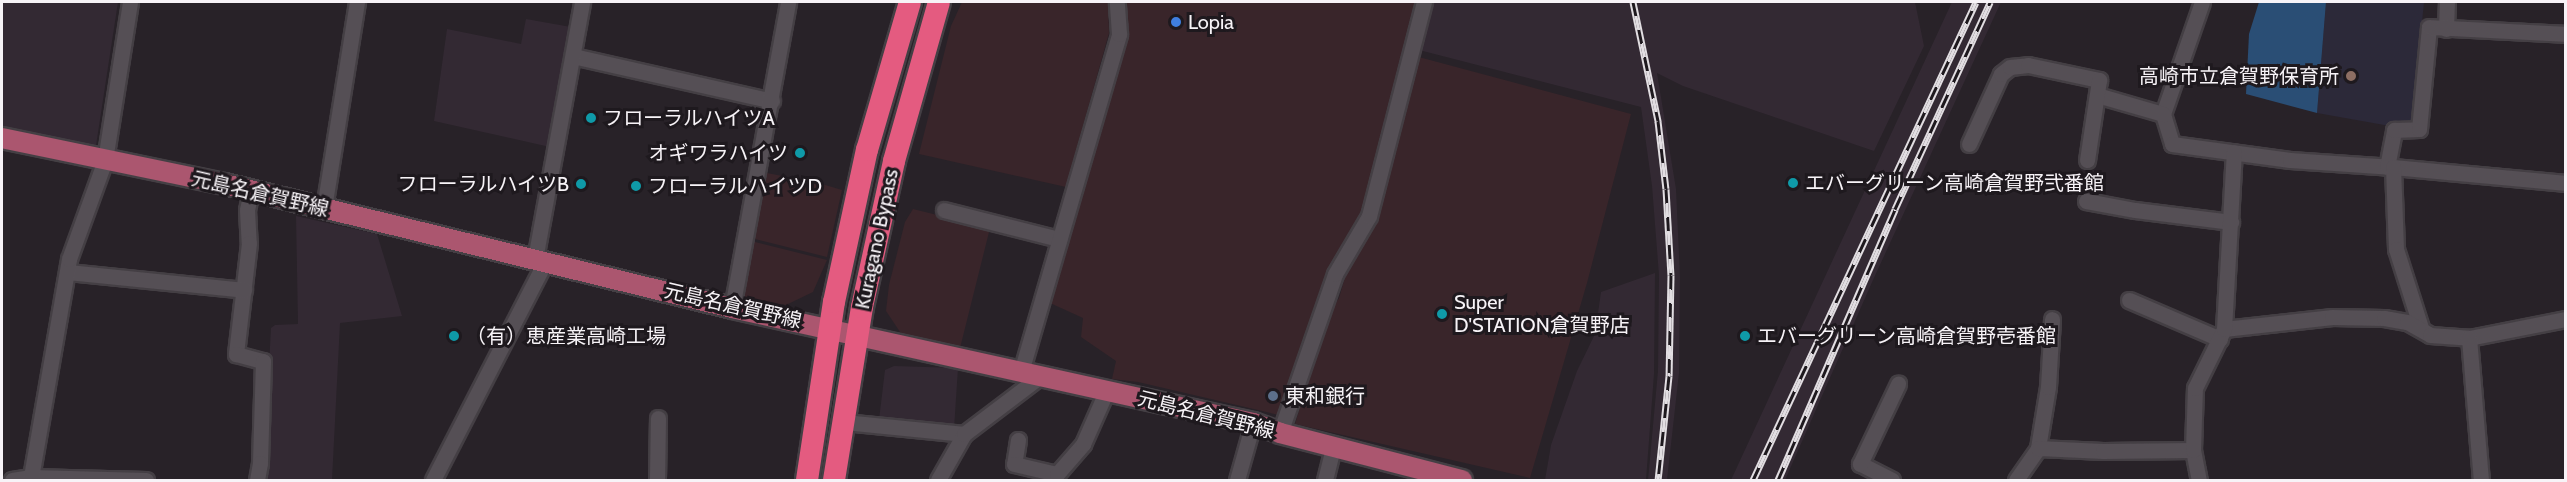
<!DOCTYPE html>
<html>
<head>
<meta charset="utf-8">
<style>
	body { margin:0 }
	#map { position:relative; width:2567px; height:482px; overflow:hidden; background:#282228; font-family:Cabin,"Noto Sans JP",sans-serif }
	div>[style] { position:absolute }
	.commercial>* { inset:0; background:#39252a }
	.built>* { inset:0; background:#332933 }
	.education>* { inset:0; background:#2c2939 }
	.water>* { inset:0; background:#2a4e75 }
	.roads { filter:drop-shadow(2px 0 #443f44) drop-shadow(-2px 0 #443f44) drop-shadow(0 2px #443f44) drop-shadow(0 -2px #443f44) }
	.minor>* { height:15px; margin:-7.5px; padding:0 7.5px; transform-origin:7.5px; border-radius:7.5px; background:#554f55 }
	.major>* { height:20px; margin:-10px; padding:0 10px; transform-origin:10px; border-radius:10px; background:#ab566f }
	.highway>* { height:22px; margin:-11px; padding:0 11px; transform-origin:11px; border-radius:11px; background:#e45b80 }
	.rail>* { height:7px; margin-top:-3.5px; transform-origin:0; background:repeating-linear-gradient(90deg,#1e191e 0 14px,#e2dee2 0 28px); box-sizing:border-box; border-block:2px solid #e2dee2 }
	.dots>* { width:16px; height:16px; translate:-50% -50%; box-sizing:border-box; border:3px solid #1e191e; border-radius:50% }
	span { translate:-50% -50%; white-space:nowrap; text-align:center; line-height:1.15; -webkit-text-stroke:6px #1e191e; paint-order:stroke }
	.poi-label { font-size:20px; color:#f7f3f7 }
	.left { translate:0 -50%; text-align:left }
	.right { translate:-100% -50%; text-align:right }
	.street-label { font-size:20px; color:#f7f3f7 }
	.frame { position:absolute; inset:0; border:3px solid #f7f3f7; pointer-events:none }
</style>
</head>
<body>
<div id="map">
	<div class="commercial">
		<i style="clip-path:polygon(962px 2px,1108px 2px,1109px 33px,1066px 187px,919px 154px,951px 26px)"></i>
		<i style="clip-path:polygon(1124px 2px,1418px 2px,1366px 214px,1279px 415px,1138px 382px,1112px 379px,1116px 361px,1081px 337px,1083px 318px,1050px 303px,1127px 14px)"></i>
		<i style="clip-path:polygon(1415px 56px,1631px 114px,1587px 283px,1530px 478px,1295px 424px,1327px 316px,1339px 298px,1350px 260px,1358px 256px)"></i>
		<i style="clip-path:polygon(762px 172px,822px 184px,842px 190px,827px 257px,751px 238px)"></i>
		<i style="clip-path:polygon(913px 209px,990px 228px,959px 352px,904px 338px,886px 311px,889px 285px,905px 222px)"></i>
		<i style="clip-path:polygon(751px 241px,827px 260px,813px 292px,786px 305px,742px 298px)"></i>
	</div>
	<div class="built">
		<i style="clip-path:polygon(2px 2px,118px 2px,95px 152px,2px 130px)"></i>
		<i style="clip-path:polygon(1431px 2px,1915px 2px,1924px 46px,1874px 151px,1683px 86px,1657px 73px,1676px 189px,1680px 277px,1679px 373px,1667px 480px,1648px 480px,1658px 371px,1659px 275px,1652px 186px,1641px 107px,1419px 50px)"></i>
		<i style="clip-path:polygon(1952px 2px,2001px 2px,1873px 280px,1785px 480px,1731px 480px)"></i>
		<i style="clip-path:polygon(526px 19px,571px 27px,550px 147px,434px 121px,447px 29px,521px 44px)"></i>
		<i style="clip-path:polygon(296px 216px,377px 234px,402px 316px,340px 323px,332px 480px,263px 480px,271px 328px,275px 325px,298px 324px)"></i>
		<i style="clip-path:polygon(1655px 273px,1654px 374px,1646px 480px,1545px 480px,1551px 445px,1577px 371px,1595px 334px,1601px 292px)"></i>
		<i style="clip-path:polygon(894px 366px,958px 368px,954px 429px,879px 420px,885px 370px)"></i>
	</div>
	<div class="education">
		<i style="clip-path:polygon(2326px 2px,2424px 2px,2412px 122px,2390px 126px,2317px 113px)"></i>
	</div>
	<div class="water">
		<i style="clip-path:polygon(2259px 2px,2326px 2px,2317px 113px,2246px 94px,2249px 34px)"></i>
	</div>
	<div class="roads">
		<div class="minor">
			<i style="left:2202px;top:2px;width:119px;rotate:109.2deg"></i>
			<i style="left:2163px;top:114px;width:31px;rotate:73deg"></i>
			<i style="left:2172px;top:144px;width:119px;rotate:7.7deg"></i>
			<i style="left:2290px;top:160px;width:103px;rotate:3.9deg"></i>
			<i style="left:2393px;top:167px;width:174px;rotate:5.3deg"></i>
			<i style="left:2446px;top:29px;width:27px;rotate:-88deg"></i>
			<i style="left:573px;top:56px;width:204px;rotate:12.7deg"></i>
			<i style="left:2097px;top:95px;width:69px;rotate:16.1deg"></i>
			<i style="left:1969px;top:144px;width:77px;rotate:-65.4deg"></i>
			<i style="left:2001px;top:74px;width:11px;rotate:-38deg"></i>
			<i style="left:2010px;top:67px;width:18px;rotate:-6deg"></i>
			<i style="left:2028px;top:65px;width:73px;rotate:11.9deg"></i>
			<i style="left:2099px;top:80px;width:81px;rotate:98.5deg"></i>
			<i style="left:2387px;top:167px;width:38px;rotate:-79deg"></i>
			<i style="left:2394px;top:130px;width:25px;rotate:-2deg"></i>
			<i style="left:2419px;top:129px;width:102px;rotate:-84.4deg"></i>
			<i style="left:2429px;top:27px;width:137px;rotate:2.9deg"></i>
			<i style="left:2393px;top:167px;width:82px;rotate:87.9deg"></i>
			<i style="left:2396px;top:249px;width:83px;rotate:72.4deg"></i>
			<i style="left:251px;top:191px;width:19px;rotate:102deg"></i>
			<i style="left:247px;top:210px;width:33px;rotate:87deg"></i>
			<i style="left:249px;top:243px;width:112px;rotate:96.7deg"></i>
			<i style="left:236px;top:354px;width:28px;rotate:15deg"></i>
			<i style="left:263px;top:361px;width:102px;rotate:91.7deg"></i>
			<i style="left:260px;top:463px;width:17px;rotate:100deg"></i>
			<i style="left:2086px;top:201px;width:50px;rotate:10.4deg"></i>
			<i style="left:2135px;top:210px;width:97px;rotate:7.1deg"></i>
			<i style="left:324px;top:208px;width:209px;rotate:-80.9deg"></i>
			<i style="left:944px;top:210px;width:119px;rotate:14.2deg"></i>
			<i style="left:535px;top:259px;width:261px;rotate:-79.6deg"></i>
			<i style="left:68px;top:272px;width:177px;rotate:5.8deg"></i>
			<i style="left:2129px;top:300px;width:99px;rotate:23.2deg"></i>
			<i style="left:732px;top:308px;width:311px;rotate:-79.6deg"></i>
			<i style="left:2224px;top:329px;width:109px;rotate:-6.3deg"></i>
			<i style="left:2332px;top:317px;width:52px;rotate:1.1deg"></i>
			<i style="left:2384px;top:318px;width:23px;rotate:10deg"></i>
			<i style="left:2407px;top:322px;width:26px;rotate:29deg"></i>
			<i style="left:2430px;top:335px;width:39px;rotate:4deg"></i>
			<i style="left:2469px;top:338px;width:99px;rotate:-11.1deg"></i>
			<i style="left:2469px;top:338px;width:143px;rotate:85.2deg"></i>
			<i style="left:1021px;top:372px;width:352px;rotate:-73.8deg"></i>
			<i style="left:1119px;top:34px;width:32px;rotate:-94deg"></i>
			<i style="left:854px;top:423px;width:111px;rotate:5.7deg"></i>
			<i style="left:1280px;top:433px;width:168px;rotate:-70.9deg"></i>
			<i style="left:1335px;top:274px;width:67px;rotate:-59.6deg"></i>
			<i style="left:1369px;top:216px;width:221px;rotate:-75.6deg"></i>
			<i style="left:1018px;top:440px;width:24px;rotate:99deg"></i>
			<i style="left:1014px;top:464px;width:44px;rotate:13.1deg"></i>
			<i style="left:1057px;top:474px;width:40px;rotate:-49deg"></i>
			<i style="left:1083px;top:444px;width:57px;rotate:-66.1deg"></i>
			<i style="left:2038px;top:448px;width:62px;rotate:-80.7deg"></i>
			<i style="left:2048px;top:387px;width:68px;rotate:-86.6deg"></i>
			<i style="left:2193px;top:450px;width:31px;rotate:79deg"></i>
			<i style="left:31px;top:477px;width:115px;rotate:1.5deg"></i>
			<i style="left:12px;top:480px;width:19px;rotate:-9deg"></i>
			<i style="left:31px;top:477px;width:221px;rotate:-80.1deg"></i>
			<i style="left:69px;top:259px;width:105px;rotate:-70deg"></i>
			<i style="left:105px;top:160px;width:160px;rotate:-81deg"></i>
			<i style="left:433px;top:480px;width:245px;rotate:-62.8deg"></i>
			<i style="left:657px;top:480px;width:62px;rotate:-89.1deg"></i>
			<i style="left:938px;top:480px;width:53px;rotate:-60.5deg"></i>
			<i style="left:964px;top:434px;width:94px;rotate:-37.2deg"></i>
			<i style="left:1237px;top:480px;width:59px;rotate:-74.3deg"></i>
			<i style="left:1325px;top:480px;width:34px;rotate:-76deg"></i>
			<i style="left:1892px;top:480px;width:36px;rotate:-153deg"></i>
			<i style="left:1860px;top:464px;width:89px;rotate:-64.6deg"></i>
			<i style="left:2016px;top:480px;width:39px;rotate:-55deg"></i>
			<i style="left:2038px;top:448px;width:65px;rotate:2.6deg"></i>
			<i style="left:2103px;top:451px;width:90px;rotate:-0.6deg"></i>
			<i style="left:2193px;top:450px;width:62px;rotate:-88.2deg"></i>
			<i style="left:2195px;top:388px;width:66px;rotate:-63.8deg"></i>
			<i style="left:2224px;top:329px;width:177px;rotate:-86.8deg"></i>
		</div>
		<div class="major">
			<i style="left:2px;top:138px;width:228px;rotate:11.7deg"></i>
			<i style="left:225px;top:184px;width:522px;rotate:13.74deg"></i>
			<i style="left:732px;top:308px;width:534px;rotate:12.45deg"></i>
			<i style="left:1253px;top:423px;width:29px;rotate:20deg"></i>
			<i style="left:1280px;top:433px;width:188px;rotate:14.5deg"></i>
		</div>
		<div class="highway">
			<i style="left:807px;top:480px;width:180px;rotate:-81.4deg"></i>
			<i style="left:834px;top:302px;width:156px;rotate:-77.8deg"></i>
			<i style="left:867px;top:150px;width:154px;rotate:-73.8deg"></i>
			<i style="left:834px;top:480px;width:175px;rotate:-80.8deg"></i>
			<i style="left:862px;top:307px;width:149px;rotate:-77.6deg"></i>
			<i style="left:894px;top:161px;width:165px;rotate:-74.2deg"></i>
		</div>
	</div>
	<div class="rail">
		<i style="left:1633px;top:2px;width:122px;rotate:78.1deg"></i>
		<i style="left:1658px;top:121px;width:68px;rotate:83.3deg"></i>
		<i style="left:1666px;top:189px;width:86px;rotate:86.7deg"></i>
		<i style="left:1671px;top:275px;width:101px;rotate:91.1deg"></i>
		<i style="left:1669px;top:376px;width:105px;rotate:96deg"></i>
		<i style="left:1753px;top:480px;width:527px;rotate:-64.99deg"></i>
		<i style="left:1778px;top:480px;width:295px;rotate:-66.6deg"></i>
		<i style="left:1895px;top:209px;width:228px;rotate:-65.3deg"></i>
	</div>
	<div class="dots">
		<i style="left:1176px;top:22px;background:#3f7fe0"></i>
		<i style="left:2351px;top:76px;background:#8d6e63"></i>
		<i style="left:591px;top:118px;background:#0f9aa8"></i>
		<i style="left:800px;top:153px;background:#0f9aa8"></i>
		<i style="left:1793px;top:183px;background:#0f9aa8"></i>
		<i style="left:581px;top:184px;background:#0f9aa8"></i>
		<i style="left:636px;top:186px;background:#0f9aa8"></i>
		<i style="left:1442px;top:314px;background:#0f9aa8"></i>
		<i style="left:454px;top:336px;background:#0f9aa8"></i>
		<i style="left:1745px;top:336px;background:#0f9aa8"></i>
		<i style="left:1273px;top:396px;background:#5c6f8a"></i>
	</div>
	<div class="poi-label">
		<span class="left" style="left:1188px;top:22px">Lopia</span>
		<span class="right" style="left:2339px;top:76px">高崎市立倉賀野保育所</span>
		<span class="left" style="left:603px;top:118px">フローラルハイツA</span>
		<span class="right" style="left:788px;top:153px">オギワラハイツ</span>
		<span class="left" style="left:1805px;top:183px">エバーグリーン高崎倉賀野弐番館</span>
		<span class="right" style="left:569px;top:184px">フローラルハイツB</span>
		<span class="left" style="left:648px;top:186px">フローラルハイツD</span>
		<span class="left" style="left:1454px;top:314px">Super<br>D'STATION倉賀野店</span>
		<span class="left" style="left:466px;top:336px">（有）恵産業高崎工場</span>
		<span class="left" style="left:1757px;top:336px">エバーグリーン高崎倉賀野壱番館</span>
		<span class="left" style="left:1285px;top:396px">東和銀行</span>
	</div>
	<div class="street-label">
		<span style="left:260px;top:194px;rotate:13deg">元島名倉賀野線</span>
		<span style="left:877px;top:239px;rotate:-78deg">Kuragano Bypass</span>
		<span style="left:733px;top:306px;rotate:13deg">元島名倉賀野線</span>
		<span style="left:1206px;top:415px;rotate:14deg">元島名倉賀野線</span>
	</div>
	<div class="frame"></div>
</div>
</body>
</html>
